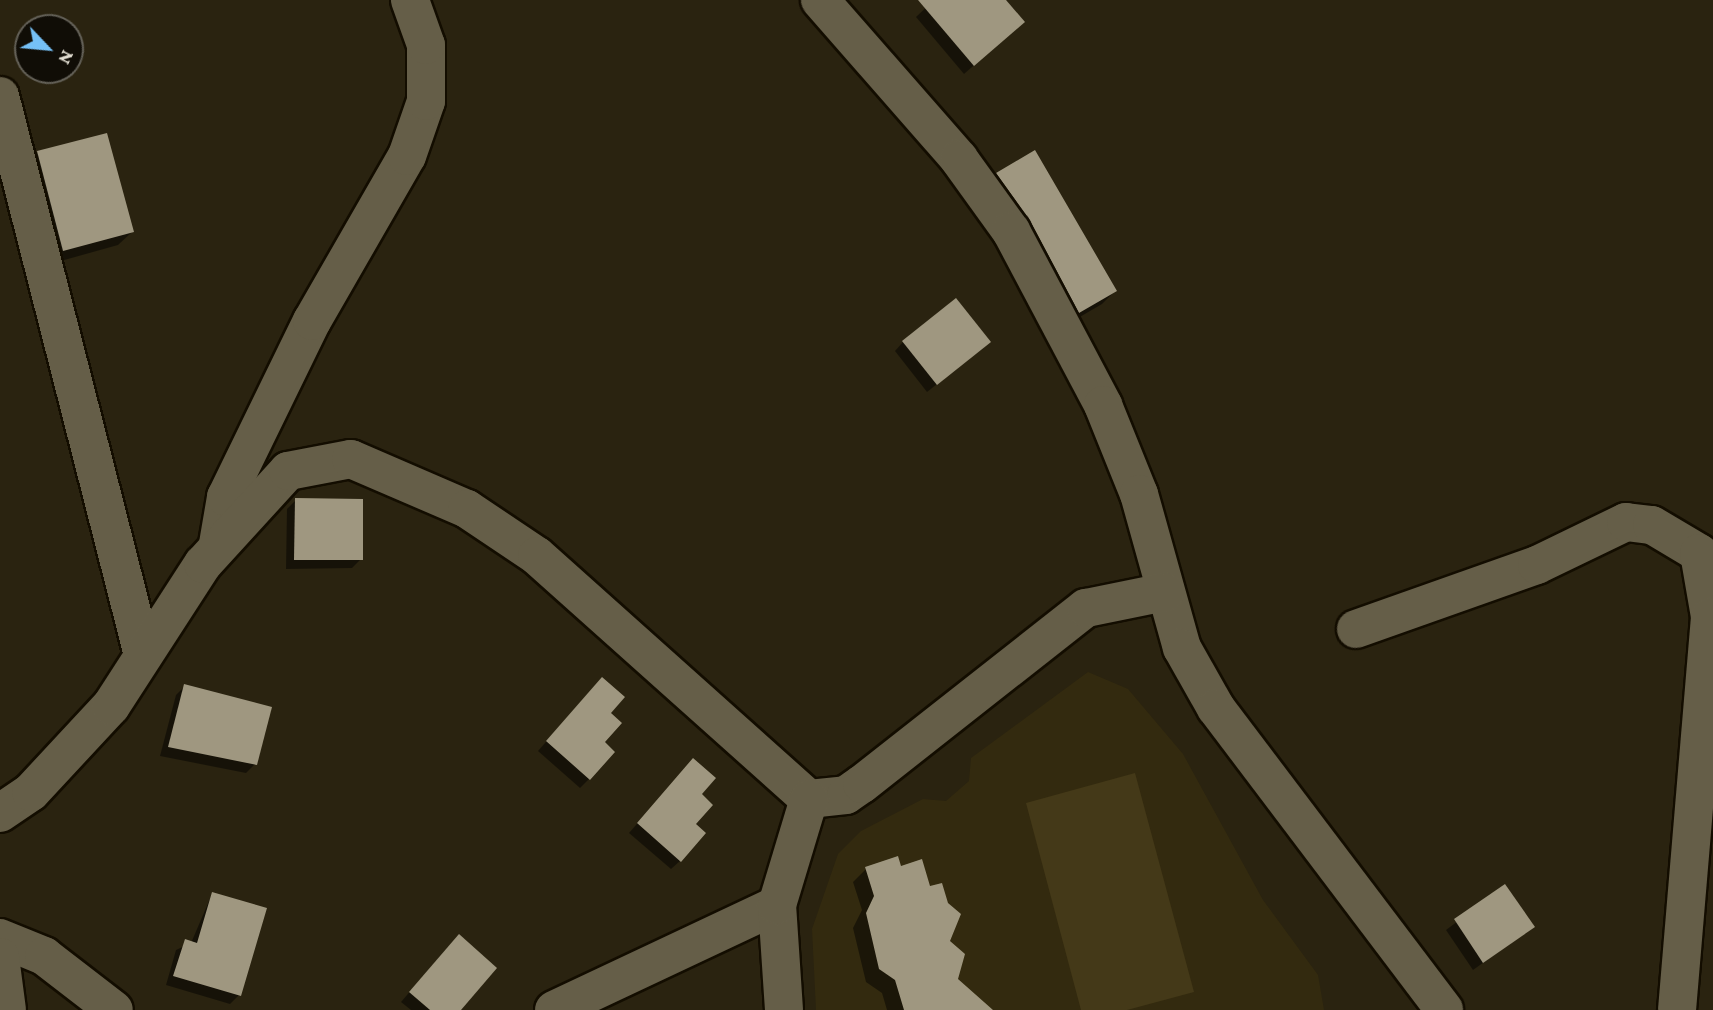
<!DOCTYPE html>
<html>
<head>
<meta charset="utf-8">
<style>
	body { margin:0 }
	#map { position:relative; width:1713px; height:1010px; overflow:hidden; background:#2a2310; font-family:"Crimson Pro",serif }
	div>[style] { position:absolute }
	.built>* { inset:0; background:#332a0f }
	.green>* { inset:0; background:#443918 }
	.shadow>* { inset:0; background:#0007 }
	.building>* { inset:0; background:#9f9780 }
	.roads { filter:drop-shadow(2px 0 #130d00) drop-shadow(-2px 0 #130d00) drop-shadow(0 2px #130d00) drop-shadow(0 -2px #130d00) }
	.minor>* { height:38px; margin:-19px; padding:0 19px; transform-origin:19px; border-radius:19px; background:#655e48 }
	span { translate:-50% -50%; white-space:nowrap; text-align:center; line-height:1.15; -webkit-text-stroke:7px #100d06; paint-order:stroke }
	.north { position:absolute; left:14px; top:14px; width:70px; height:70px; box-sizing:border-box; background:#100d06; border:2px solid #646158; border-radius:50%; rotate:116deg; font-size:19px; font-weight:700; line-height:28px; text-align:center; color:#e2ded2 }
	.north::after { content:''; display:block; margin:auto; width:24px; height:32px; background:#75c0f6; clip-path:polygon(50% 0,100% 100%,50% 72%,0 100%) }
</style>
</head>
<body>
<div id="map">
	<div class="built">
		<i style="clip-path:polygon(1088px 672px,1128px 689px,1183px 754px,1263px 900px,1318px 975px,1324px 1010px,816px 1010px,812px 929px,838px 854px,861px 831px,923px 799px,946px 801px,969px 781px,971px 758px)"></i>
	</div>
	<div class="green">
		<i style="clip-path:polygon(1135px 773px,1194px 992px,1127px 1010px,1081px 1010px,1026px 803px)"></i>
	</div>
	<div class="shadow">
		<i style="clip-path:polygon(934px 0,1003px 0,1013px 31px,964px 74px,916px 17px)"></i>
		<i style="clip-path:polygon(38px 153px,132px 232px,118px 245px,50px 264px,24px 166px)"></i>
		<i style="clip-path:polygon(997px 175px,1115px 291px,1102px 304px,1066px 325px,984px 188px)"></i>
		<i style="clip-path:polygon(903px 342px,979px 351px,927px 392px,895px 351px)"></i>
		<i style="clip-path:polygon(296px 500px,361px 559px,352px 568px,286px 569px,287px 509px)"></i>
		<i style="clip-path:polygon(185px 686px,255px 764px,246px 773px,160px 756px,176px 695px)"></i>
		<i style="clip-path:polygon(593px 688px,608px 713px,589px 779px,580px 788px,538px 751px)"></i>
		<i style="clip-path:polygon(684px 770px,699px 795px,680px 861px,671px 869px,629px 833px)"></i>
		<i style="clip-path:polygon(900px 868px,948px 941px,965px 1010px,887px 1010px,882px 993px,866px 982px,853px 928px,862px 910px,853px 882px,866px 869px)"></i>
		<i style="clip-path:polygon(1505px 886px,1533px 927px,1473px 970px,1446px 930px)"></i>
		<i style="clip-path:polygon(212px 894px,239px 995px,230px 1004px,166px 985px,176px 950px,191px 943px)"></i>
		<i style="clip-path:polygon(450px 945px,458px 1010px,411px 1010px,401px 1002px)"></i>
	</div>
	<div class="building">
		<i style="clip-path:polygon(918px 0,1006px 0,1025px 22px,974px 66px)"></i>
		<i style="clip-path:polygon(107px 133px,134px 232px,63px 251px,37px 151px)"></i>
		<i style="clip-path:polygon(1035px 150px,1117px 291px,1079px 313px,1030px 221px,996px 173px)"></i>
		<i style="clip-path:polygon(956px 298px,991px 342px,937px 385px,902px 341px)"></i>
		<i style="clip-path:polygon(295px 498px,363px 499px,363px 560px,294px 560px)"></i>
		<i style="clip-path:polygon(602px 677px,625px 697px,611px 713px,622px 723px,605px 742px,615px 752px,590px 780px,546px 741px)"></i>
		<i style="clip-path:polygon(184px 684px,272px 707px,257px 765px,168px 747px)"></i>
		<i style="clip-path:polygon(693px 758px,716px 778px,702px 794px,713px 805px,696px 824px,706px 833px,681px 862px,637px 823px)"></i>
		<i style="clip-path:polygon(898px 856px,901px 866px,922px 859px,930px 886px,942px 883px,948px 903px,961px 914px,950px 941px,965px 954px,958px 979px,993px 1010px,904px 1010px,895px 980px,879px 969px,866px 913px,874px 896px,865px 867px)"></i>
		<i style="clip-path:polygon(1505px 884px,1535px 927px,1483px 963px,1454px 919px)"></i>
		<i style="clip-path:polygon(212px 892px,267px 908px,241px 996px,173px 976px,185px 939px,197px 943px)"></i>
		<i style="clip-path:polygon(459px 934px,497px 968px,461px 1010px,430px 1010px,409px 992px)"></i>
	</div>
	<div class="roads">
		<div class="minor">
			<i style="left:820px;top:0;width:211px;rotate:48.8deg"></i>
			<i style="left:959px;top:159px;width:89px;rotate:54.2deg"></i>
			<i style="left:1011px;top:231px;width:197px;rotate:62.1deg"></i>
			<i style="left:1103px;top:405px;width:96px;rotate:68deg"></i>
			<i style="left:1139px;top:494px;width:160px;rotate:74.4deg"></i>
			<i style="left:1182px;top:648px;width:69px;rotate:60.5deg"></i>
			<i style="left:1216px;top:708px;width:378px;rotate:52.9deg"></i>
			<i style="left:0;top:96px;width:577px;rotate:75.65deg"></i>
			<i style="left:218px;top:544px;width:48px;rotate:-80.3deg"></i>
			<i style="left:226px;top:497px;width:196px;rotate:-64deg"></i>
			<i style="left:312px;top:321px;width:190px;rotate:-60.1deg"></i>
			<i style="left:407px;top:156px;width:58px;rotate:-70.9deg"></i>
			<i style="left:426px;top:101px;width:56px;rotate:-90deg"></i>
			<i style="left:426px;top:45px;width:48px;rotate:-109.6deg"></i>
			<i style="left:1356px;top:629px;width:192px;rotate:-19.5deg"></i>
			<i style="left:1537px;top:565px;width:99px;rotate:-25.8deg"></i>
			<i style="left:1626px;top:522px;width:26px;rotate:7deg"></i>
			<i style="left:1652px;top:525px;width:55px;rotate:30.8deg"></i>
			<i style="left:1699px;top:553px;width:65px;rotate:80.2deg"></i>
			<i style="left:1710px;top:617px;width:394px;rotate:94.8deg"></i>
			<i style="left:0;top:813px;width:37px;rotate:-34deg"></i>
			<i style="left:31px;top:792px;width:117px;rotate:-47.1deg"></i>
			<i style="left:111px;top:706px;width:169px;rotate:-57.1deg"></i>
			<i style="left:203px;top:564px;width:126px;rotate:-47.6deg"></i>
			<i style="left:288px;top:471px;width:64px;rotate:-10.8deg"></i>
			<i style="left:351px;top:459px;width:126px;rotate:23.3deg"></i>
			<i style="left:467px;top:509px;width:84px;rotate:33.9deg"></i>
			<i style="left:537px;top:556px;width:365px;rotate:41.8deg"></i>
			<i style="left:809px;top:799px;width:37px;rotate:-6deg"></i>
			<i style="left:846px;top:795px;width:19px;rotate:-35deg"></i>
			<i style="left:862px;top:784px;width:285px;rotate:-38.2deg"></i>
			<i style="left:1086px;top:608px;width:81px;rotate:-11.4deg"></i>
			<i style="left:0;top:938px;width:48px;rotate:22.2deg"></i>
			<i style="left:44px;top:956px;width:88px;rotate:37.6deg"></i>
			<i style="left:0;top:957px;width:53px;rotate:82.5deg"></i>
			<i style="left:554px;top:1010px;width:246px;rotate:-25.2deg"></i>
			<i style="left:784px;top:1010px;width:105px;rotate:-93.8deg"></i>
			<i style="left:777px;top:905px;width:111px;rotate:-73.2deg"></i>
		</div>
	</div>
	<div class="north">N</div>
</div>
</body>
</html>
